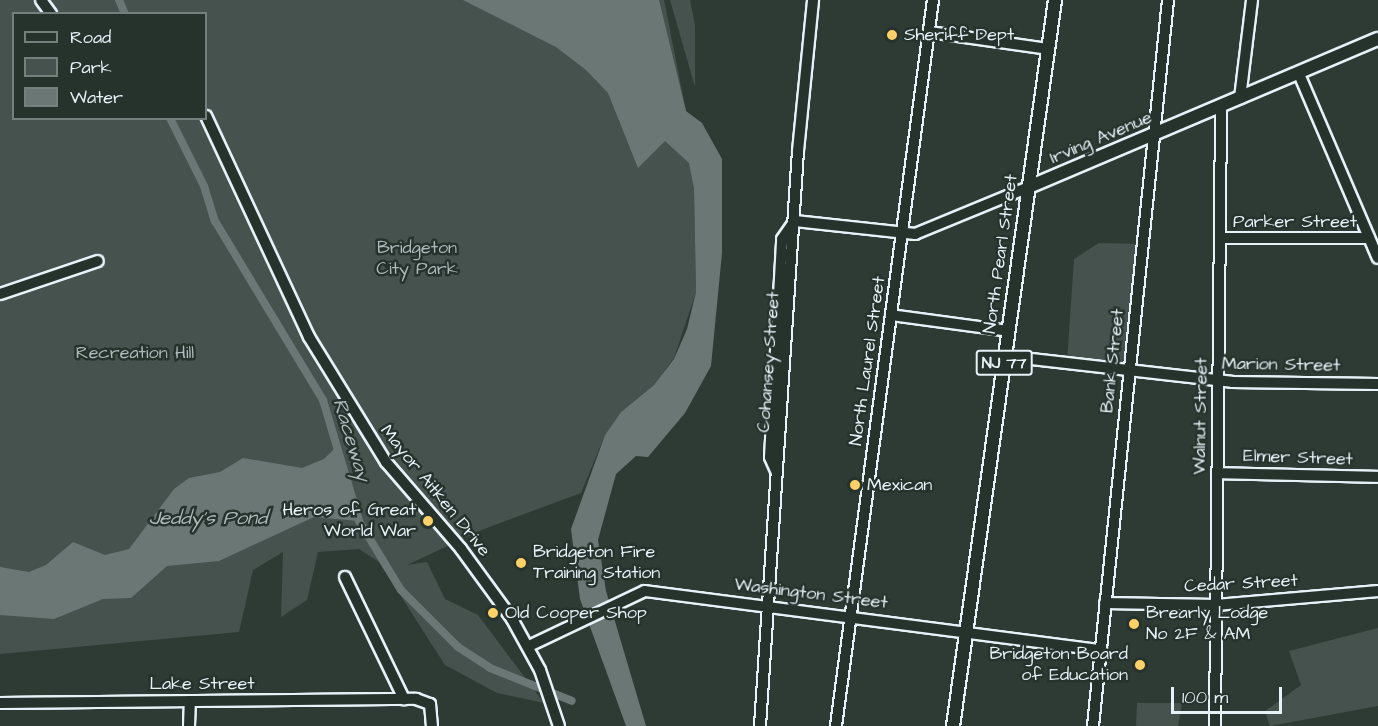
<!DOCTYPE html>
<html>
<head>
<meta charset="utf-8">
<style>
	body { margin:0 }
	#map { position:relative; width:1378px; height:726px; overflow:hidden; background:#2e3b35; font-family:"Architects Daughter",sans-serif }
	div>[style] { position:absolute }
	.green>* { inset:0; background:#45524e }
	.water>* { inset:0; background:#6b7775 }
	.canal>* { height:8px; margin:-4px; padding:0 4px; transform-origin:4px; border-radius:4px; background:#6b7775 }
	.roads { filter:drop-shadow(2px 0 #e8f1f8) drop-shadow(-2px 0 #e8f1f8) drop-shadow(0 2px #e8f1f8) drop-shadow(0 -2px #e8f1f8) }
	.minor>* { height:10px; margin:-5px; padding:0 5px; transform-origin:5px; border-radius:5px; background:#26332d }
	.major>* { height:12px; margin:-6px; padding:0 6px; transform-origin:6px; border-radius:6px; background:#26332d }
	.dots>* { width:16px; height:16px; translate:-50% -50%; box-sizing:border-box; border:3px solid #26332d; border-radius:50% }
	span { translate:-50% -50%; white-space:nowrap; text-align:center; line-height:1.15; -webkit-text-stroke:5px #26332d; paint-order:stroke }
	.shield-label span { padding:2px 4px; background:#26332d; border:2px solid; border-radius:4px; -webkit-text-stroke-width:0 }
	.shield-label { font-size:16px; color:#e8f1f8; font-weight:700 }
	.poi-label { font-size:18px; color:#e8f1f8 }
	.left { translate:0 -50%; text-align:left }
	.right { translate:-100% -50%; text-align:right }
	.street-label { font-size:18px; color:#e8f1f8 }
	.park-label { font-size:18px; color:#afb9bc }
	.water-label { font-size:20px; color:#b0babd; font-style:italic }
	.legend { position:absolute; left:12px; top:12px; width:195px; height:108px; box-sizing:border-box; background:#26332d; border:2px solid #747f7e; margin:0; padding:8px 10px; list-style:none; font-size:18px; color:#e8f1f8 }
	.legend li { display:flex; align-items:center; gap:12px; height:30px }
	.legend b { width:30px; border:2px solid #747f7e }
	.scale { position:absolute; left:1171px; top:687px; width:111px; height:27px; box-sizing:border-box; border:3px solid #e8f1f8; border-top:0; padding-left:8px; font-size:18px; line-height:21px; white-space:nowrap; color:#e8f1f8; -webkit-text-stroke:4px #26332d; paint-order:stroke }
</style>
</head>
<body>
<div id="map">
	<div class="green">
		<i style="clip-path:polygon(evenodd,0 0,664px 0,686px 111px,694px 189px,696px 292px,674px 358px,654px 385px,621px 412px,605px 435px,581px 493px,484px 529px,407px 565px,427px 562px,445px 599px,478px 615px,544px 703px,497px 693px,445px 665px,379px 562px,359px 549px,318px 552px,307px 600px,281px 617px,283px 552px,253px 570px,239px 632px,0 654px,0 0,14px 14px,206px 14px,206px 118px,14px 118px,14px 14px)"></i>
		<i style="clip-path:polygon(670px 0,690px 0,695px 25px,695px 87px)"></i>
		<i style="clip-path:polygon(1099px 243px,1142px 244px,1129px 370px,1067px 362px,1074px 259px)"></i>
		<i style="clip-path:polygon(1378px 628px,1378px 706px,1270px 726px,1265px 711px,1301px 685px,1289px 651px)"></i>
		<i style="clip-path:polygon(1137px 703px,1182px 703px,1178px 726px,1136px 726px)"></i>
	</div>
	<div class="water">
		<i style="clip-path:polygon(463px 0,659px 0,686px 111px,702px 123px,722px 159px,722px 253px,711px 366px,685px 413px,648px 457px,636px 456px,616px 474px,598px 540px,606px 591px,646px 726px,626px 726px,580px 599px,571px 529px,605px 435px,621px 412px,654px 385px,674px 359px,687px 329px,696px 292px,694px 189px,689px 163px,665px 141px,638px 168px,608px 93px,586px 70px,556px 47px)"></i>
		<i style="clip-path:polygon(337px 446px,359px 521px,314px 517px,219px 561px,167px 566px,131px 598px,103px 599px,54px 619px,0 615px,0 567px,29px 572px,46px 565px,73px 542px,105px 555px,129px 549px,174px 489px,189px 478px,220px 472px,243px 458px,302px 468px,324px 459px)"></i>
	</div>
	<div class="canal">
		<i style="left:119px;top:0;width:15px;rotate:67deg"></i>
		<i style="left:170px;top:118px;width:76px;rotate:63.4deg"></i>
		<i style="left:204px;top:186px;width:37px;rotate:73deg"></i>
		<i style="left:215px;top:221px;width:209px;rotate:58.9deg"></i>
		<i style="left:323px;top:400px;width:126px;rotate:73.4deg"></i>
		<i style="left:359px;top:521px;width:81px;rotate:58.7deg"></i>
		<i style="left:401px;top:590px;width:81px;rotate:45deg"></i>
		<i style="left:458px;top:647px;width:38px;rotate:33deg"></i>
		<i style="left:490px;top:668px;width:88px;rotate:21.9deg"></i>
	</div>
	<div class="roads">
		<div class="minor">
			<i style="left:41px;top:0;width:17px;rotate:54deg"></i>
			<i style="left:929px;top:32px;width:120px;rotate:8.1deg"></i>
			<i style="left:1299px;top:74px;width:200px;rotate:66.8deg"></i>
			<i style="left:1240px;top:98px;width:99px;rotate:-83deg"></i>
			<i style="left:206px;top:116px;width:244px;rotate:65deg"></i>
			<i style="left:309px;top:337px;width:147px;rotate:58.4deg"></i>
			<i style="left:386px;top:462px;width:115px;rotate:49.2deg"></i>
			<i style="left:461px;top:549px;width:87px;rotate:53.9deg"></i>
			<i style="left:512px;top:619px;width:58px;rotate:61.2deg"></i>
			<i style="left:540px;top:670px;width:59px;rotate:71.3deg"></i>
			<i style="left:795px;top:221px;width:121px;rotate:6.2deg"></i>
			<i style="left:915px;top:234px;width:123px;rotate:-22.4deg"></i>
			<i style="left:1220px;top:238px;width:149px"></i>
			<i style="left:0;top:294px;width:103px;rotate:-18.6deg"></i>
			<i style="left:891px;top:315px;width:119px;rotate:7.7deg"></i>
			<i style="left:1005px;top:356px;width:228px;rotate:6.5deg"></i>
			<i style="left:1232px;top:382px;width:146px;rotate:0.8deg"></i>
			<i style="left:777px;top:473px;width:17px;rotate:-114deg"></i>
			<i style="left:770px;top:457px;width:218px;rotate:-86.8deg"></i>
			<i style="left:782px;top:239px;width:21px;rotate:-55deg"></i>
			<i style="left:1217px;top:473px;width:161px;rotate:1.4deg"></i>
			<i style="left:345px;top:577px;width:136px;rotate:64.2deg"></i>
			<i style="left:1105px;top:603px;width:111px;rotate:1deg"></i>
			<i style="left:1216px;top:605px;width:163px;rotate:-4.9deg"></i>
			<i style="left:529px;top:646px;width:128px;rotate:-25.4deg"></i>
			<i style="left:645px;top:591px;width:460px;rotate:7.4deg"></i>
			<i style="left:0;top:703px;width:416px;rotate:-0.6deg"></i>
			<i style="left:416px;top:699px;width:15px;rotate:20deg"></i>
			<i style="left:430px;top:704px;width:22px;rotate:85deg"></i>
			<i style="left:189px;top:726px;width:25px;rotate:-88deg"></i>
			<i style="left:760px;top:726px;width:576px;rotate:-86.22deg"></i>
			<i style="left:798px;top:151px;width:152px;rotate:-84.3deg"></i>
			<i style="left:836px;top:726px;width:732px;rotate:-82.39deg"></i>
			<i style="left:1093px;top:726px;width:730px;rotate:-84.1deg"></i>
			<i style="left:1215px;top:726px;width:619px;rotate:-89.44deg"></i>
		</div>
		<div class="major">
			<i style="left:1029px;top:187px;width:379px;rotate:-23deg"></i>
			<i style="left:953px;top:726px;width:733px;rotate:-82deg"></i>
		</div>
	</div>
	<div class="dots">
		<i style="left:892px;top:35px;background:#ffd166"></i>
		<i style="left:855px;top:485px;background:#ffd166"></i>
		<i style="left:428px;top:521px;background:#ffd166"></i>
		<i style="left:521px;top:563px;background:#ffd166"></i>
		<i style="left:493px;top:613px;background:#ffd166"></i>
		<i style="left:1134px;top:624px;background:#ffd166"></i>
		<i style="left:1140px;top:665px;background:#ffd166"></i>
	</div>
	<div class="shield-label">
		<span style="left:1004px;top:363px">NJ 77</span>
	</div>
	<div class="poi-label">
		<span class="left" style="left:904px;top:35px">Sheriff Dept</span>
		<span class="left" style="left:867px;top:485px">Mexican</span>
		<span class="right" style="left:416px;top:521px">Heros of Great<br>World War</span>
		<span class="left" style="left:533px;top:563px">Bridgeton Fire<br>Training Station</span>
		<span class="left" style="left:505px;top:613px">Old Cooper Shop</span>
		<span class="left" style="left:1146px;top:624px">Brearly Lodge<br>No 2F &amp; AM</span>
		<span class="right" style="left:1128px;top:665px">Bridgeton Board<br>of Education</span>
	</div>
	<div class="street-label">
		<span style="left:1101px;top:138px;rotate:-23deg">Irving Avenue</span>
		<span style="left:1295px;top:222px">Parker Street</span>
		<span style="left:1001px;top:254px;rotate:-82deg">North Pearl Street</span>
		<span style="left:868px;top:361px;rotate:-82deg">North Laurel Street</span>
		<span style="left:1113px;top:361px;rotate:-84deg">Bank Street</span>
		<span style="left:769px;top:362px;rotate:-86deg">Cohansey Street</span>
		<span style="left:1281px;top:365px;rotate:1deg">Marion Street</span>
		<span style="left:1201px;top:416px;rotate:-89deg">Walnut Street</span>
		<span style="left:1298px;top:458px;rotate:2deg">Elmer Street</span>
		<span style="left:435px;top:491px;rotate:51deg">Mayor Aitken Drive</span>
		<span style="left:1241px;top:584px;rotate:-3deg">Cedar Street</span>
		<span style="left:811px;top:594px;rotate:7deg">Washington Street</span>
		<span style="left:202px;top:684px">Lake Street</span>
	</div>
	<div class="park-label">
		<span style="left:417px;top:259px">Bridgeton<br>City Park</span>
		<span style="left:135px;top:353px">Recreation Hill</span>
	</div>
	<div class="water-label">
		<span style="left:351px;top:440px;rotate:73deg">Raceway</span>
		<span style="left:208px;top:518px">Jeddy's Pond</span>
	</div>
	<ul class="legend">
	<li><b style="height:8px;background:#26332d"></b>Road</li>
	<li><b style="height:16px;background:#45524e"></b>Park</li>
	<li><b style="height:16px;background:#6b7775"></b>Water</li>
	</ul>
	<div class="scale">100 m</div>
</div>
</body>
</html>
